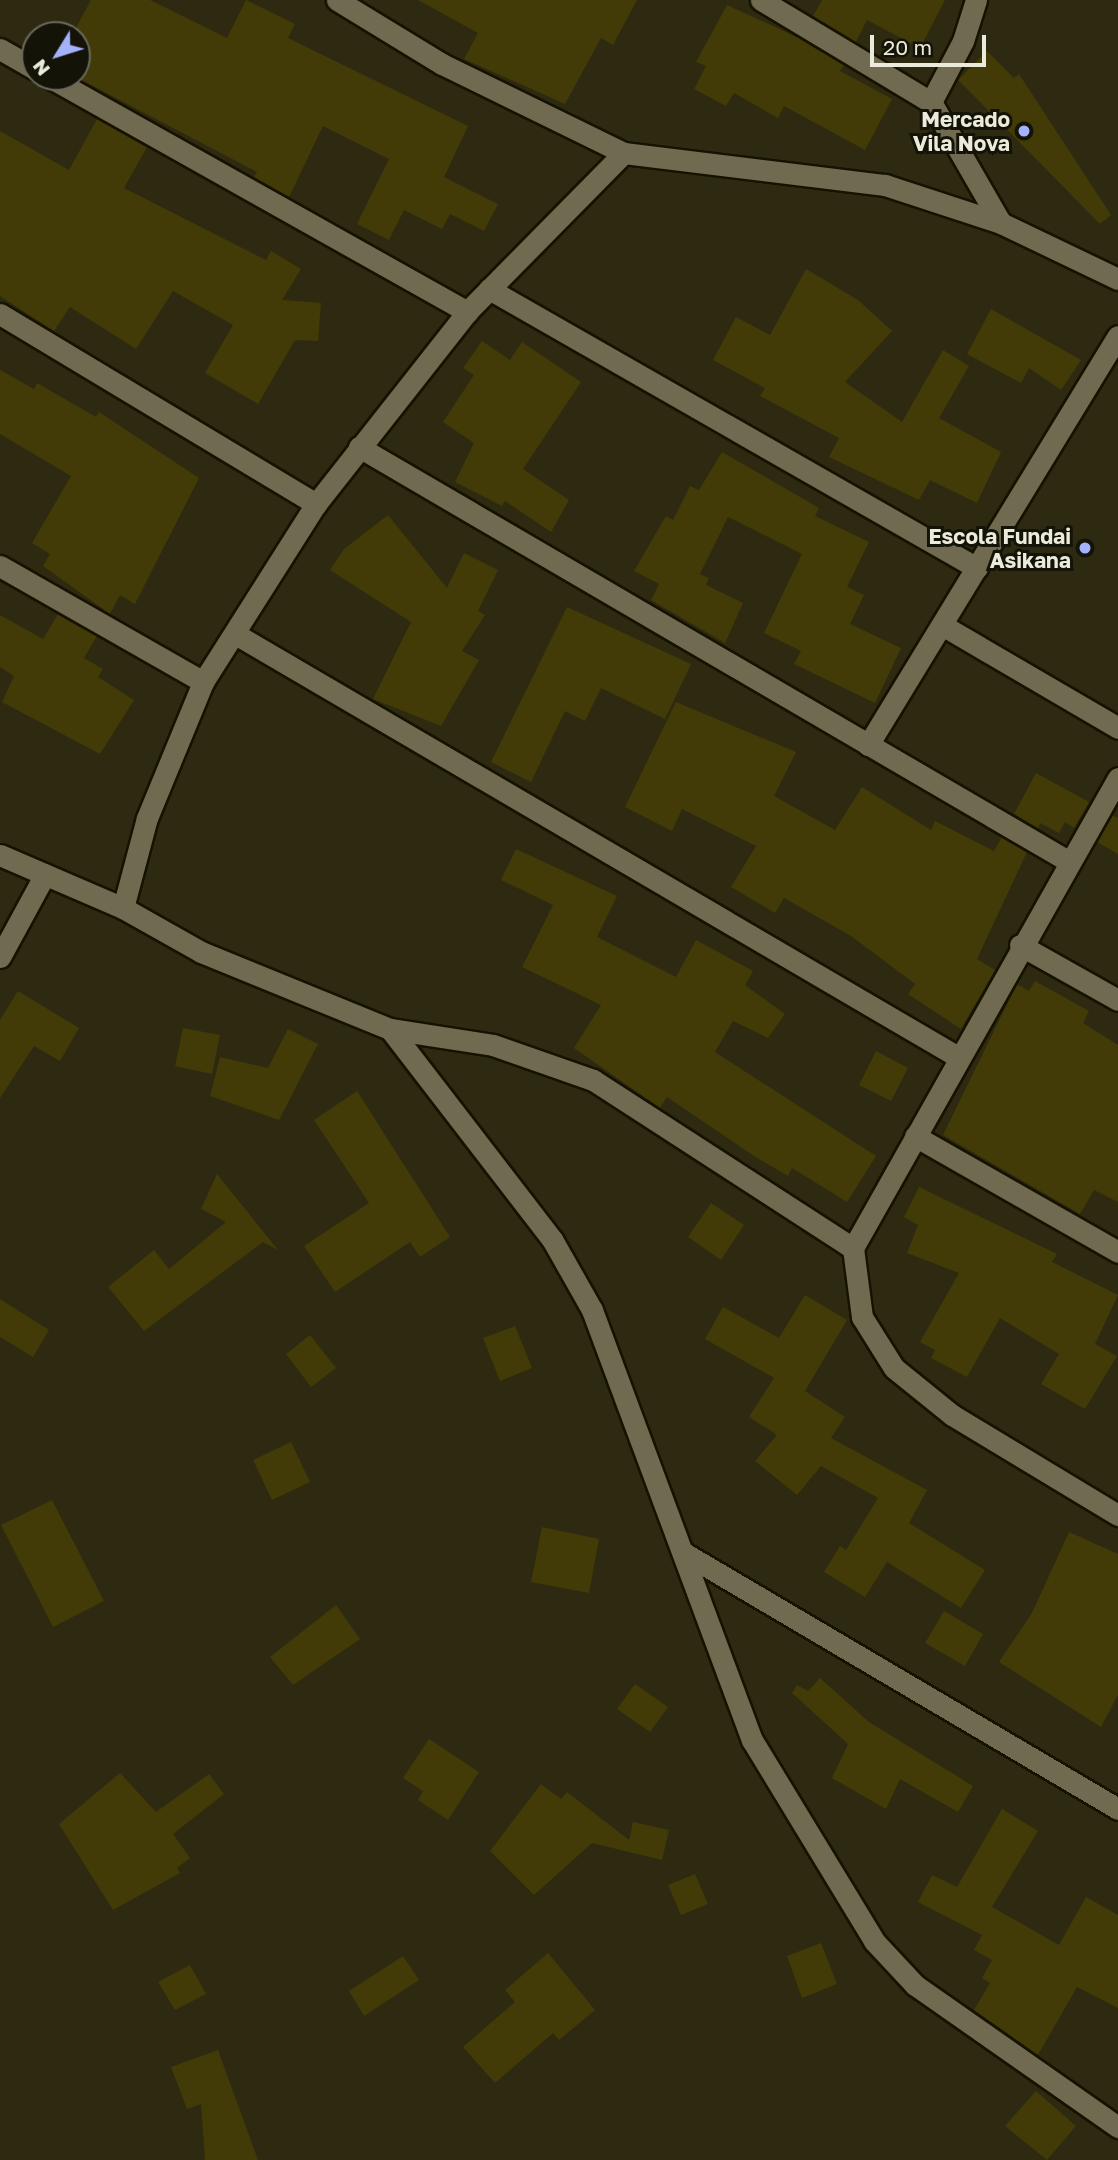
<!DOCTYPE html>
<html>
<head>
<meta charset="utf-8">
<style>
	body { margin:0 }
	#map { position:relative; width:1118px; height:2160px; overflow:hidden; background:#2e2a11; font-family:"Golos Text",sans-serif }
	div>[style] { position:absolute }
	.building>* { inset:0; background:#423a07 }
	.roads { filter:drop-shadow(2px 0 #161200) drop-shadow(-2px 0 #161200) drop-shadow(0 2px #161200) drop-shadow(0 -2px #161200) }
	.minor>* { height:21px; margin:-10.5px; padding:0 10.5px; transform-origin:10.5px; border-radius:10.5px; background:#6f6a50 }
	.dots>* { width:19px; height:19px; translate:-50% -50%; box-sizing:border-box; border:4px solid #141308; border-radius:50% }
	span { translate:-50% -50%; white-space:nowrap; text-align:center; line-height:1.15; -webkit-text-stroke:6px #141308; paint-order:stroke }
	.poi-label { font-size:21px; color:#eceadb; font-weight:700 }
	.right { translate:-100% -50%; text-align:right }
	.north { position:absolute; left:21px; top:21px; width:70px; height:70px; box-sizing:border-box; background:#141308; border:2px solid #6a695c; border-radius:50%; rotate:232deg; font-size:19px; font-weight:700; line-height:28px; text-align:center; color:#eceadb }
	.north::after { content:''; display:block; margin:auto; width:24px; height:32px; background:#a4b2fc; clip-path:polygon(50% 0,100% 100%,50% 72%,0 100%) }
	.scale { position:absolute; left:870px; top:35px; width:116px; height:32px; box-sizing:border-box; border:4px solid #eceadb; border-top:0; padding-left:9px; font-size:21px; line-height:24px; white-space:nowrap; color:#eceadb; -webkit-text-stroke:5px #141308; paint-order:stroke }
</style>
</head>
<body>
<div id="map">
	<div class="building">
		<i style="clip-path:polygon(91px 0,150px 0,227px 38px,246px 0,295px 24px,288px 38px,468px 126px,444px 177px,498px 204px,484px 231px,450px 214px,442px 229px,404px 210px,389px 240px,357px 224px,389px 159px,323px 126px,289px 197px,254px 177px,257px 172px,76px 77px,72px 35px)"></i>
		<i style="clip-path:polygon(418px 0,637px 0,613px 45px,601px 38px,565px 104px,464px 59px,478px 33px)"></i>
		<i style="clip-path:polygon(822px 0,945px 0,920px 48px,867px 20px,856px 42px,813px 16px)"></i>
		<i style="clip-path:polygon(727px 5px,801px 39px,844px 65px,840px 71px,892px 99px,865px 150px,784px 106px,778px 118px,734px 93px,726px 106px,694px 89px,706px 66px,696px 62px)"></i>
		<i style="clip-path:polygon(987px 51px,1014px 78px,1019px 74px,1111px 215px,1100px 224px,958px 80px)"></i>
		<i style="clip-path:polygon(97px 119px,147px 147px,124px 188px,266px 260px,271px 251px,301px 269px,282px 300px,321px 303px,318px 341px,295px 340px,258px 404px,205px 373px,233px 325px,173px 291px,136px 349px,70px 307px,54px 331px,0 296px,0 131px,69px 170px)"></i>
		<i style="clip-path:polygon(806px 269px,858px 300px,892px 331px,845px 382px,902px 422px,943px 350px,969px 366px,939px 418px,1001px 452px,977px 503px,930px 480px,919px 500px,829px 457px,839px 438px,760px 396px,765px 388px,713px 360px,736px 317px,770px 335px)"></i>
		<i style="clip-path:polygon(991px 309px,1081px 360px,1061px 390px,1029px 368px,1021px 383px,967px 354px)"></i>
		<i style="clip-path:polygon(482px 341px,510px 360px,522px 342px,581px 382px,523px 469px,569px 500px,551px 532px,505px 501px,502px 506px,455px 482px,474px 443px,443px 422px,474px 375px,463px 368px)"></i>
		<i style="clip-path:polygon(0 370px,34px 389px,37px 383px,96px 417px,99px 412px,199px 478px,135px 604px,120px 595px,110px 614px,43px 566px,50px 554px,32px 543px,71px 476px,0 434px)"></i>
		<i style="clip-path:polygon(722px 452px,819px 508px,815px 516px,869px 542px,847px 587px,864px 595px,850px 624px,901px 648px,875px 703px,794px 664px,801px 651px,764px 633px,802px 554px,728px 517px,700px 574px,709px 578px,706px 585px,743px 603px,725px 643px,651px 600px,659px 584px,634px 571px,666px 516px,673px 520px,690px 486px,699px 490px)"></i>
		<i style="clip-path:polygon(388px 515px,447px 588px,464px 553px,498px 570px,478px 611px,485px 615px,462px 651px,479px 660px,441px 726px,373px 699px,411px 622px,330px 570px,344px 549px)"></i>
		<i style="clip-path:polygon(567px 607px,691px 664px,665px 719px,601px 688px,585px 721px,565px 711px,531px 782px,491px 762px)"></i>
		<i style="clip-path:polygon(58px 614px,97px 636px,84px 658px,103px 669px,98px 677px,134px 700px,100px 754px,2px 702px,14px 676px,0 667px,0 615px,43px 639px)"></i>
		<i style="clip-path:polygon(676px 702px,796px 752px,774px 796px,835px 830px,862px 787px,931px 830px,935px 821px,994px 851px,1002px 837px,1027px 852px,977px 959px,995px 970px,961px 1029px,908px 994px,915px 984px,851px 936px,784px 898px,775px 913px,731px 887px,756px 846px,682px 809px,672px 831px,625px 807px)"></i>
		<i style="clip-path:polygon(1036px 773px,1089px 802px,1074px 828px,1065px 822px,1059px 833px,1040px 823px,1038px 828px,1014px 814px)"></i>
		<i style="clip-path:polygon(1112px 815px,1118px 818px,1118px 854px,1097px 842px)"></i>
		<i style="clip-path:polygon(516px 849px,617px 896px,597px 937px,676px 977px,696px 940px,753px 971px,745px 985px,785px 1014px,768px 1038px,733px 1021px,715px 1052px,876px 1156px,847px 1202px,792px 1168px,788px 1176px,754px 1156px,667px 1097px,660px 1108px,574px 1048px,601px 1005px,522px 967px,553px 905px,501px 880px)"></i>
		<i style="clip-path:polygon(1035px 981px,1089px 1011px,1083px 1023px,1118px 1045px,1118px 1202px,1094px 1190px,1080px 1214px,943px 1135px,1017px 984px,1029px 991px)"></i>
		<i style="clip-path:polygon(18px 991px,79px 1028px,60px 1061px,34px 1046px,0 1098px,0 1020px)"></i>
		<i style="clip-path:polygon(183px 1028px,220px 1035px,212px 1074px,175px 1066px)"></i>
		<i style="clip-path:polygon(288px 1029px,318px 1044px,279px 1120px,210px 1096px,220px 1057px,268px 1068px)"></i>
		<i style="clip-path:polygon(876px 1051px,908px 1068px,891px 1101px,859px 1085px)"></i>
		<i style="clip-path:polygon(357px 1091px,450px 1237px,420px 1257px,410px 1242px,335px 1292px,304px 1246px,369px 1203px,314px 1120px)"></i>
		<i style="clip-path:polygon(217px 1174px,278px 1250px,263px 1242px,144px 1331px,108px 1287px,154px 1250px,169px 1269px,226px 1222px,201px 1209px)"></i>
		<i style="clip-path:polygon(919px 1187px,1057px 1254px,1052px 1262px,1118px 1295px,1095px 1344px,1117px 1356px,1085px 1409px,1041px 1384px,1059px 1354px,1000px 1318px,967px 1377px,931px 1358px,935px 1350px,920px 1342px,959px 1273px,907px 1253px,918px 1225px,904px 1217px)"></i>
		<i style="clip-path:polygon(711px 1203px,744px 1225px,721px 1260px,688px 1237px)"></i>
		<i style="clip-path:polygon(805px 1295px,847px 1320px,805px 1391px,845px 1417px,831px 1438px,927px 1490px,909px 1523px,985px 1570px,961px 1608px,887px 1562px,865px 1597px,824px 1572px,840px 1546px,846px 1550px,878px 1498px,821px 1466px,797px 1495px,755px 1461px,777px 1435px,749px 1417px,774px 1378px,705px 1339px,723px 1307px,779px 1338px)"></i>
		<i style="clip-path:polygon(0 1299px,49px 1330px,33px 1357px,0 1337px)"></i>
		<i style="clip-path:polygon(515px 1326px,532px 1368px,500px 1381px,483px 1338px)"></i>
		<i style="clip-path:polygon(310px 1335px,336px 1368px,311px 1387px,286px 1354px)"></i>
		<i style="clip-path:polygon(291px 1442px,310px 1482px,272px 1500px,253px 1460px)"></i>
		<i style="clip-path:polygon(52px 1500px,104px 1601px,53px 1627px,1px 1525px)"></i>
		<i style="clip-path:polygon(542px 1527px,599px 1539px,589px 1593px,531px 1582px)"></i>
		<i style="clip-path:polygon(1069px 1532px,1118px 1554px,1118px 1695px,1101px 1727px,999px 1662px,1032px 1613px)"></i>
		<i style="clip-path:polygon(336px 1605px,360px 1639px,293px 1685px,270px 1657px)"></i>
		<i style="clip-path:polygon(944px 1611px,983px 1634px,965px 1666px,925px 1643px)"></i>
		<i style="clip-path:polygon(820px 1678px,869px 1722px,973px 1786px,958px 1812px,900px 1779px,886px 1809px,832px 1778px,848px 1744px,792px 1693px,797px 1685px,808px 1691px)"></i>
		<i style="clip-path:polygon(635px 1684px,668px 1707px,650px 1732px,617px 1709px)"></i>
		<i style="clip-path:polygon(429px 1739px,479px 1772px,448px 1820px,418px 1800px,423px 1791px,403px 1778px)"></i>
		<i style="clip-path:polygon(120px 1773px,156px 1812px,209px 1774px,224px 1794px,173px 1834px,190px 1858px,177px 1868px,180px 1873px,113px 1910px,59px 1824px)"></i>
		<i style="clip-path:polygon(541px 1784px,561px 1799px,567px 1792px,629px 1840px,633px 1822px,669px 1830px,662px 1860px,592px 1843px,534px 1895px,490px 1851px)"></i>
		<i style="clip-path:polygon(1002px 1809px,1038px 1831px,992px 1907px,1059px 1945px,1086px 1897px,1118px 1915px,1118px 2008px,1077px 1987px,1038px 2055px,974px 2010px,990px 1983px,982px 1978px,992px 1960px,974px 1950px,982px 1935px,918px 1902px,932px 1875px,957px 1887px)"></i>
		<i style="clip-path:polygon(695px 1874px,708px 1904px,681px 1915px,668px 1885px)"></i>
		<i style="clip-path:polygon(821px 1943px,837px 1984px,802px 1998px,787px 1956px)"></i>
		<i style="clip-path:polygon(548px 1953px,595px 2010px,559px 2040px,553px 2033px,495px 2083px,463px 2047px,515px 2002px,505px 1990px)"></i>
		<i style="clip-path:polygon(403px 1956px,419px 1980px,364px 2016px,349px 1991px)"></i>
		<i style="clip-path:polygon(190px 1965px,206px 1994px,175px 2010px,158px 1982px)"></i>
		<i style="clip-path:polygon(218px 2050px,258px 2160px,205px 2160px,201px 2104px,187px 2109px,171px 2067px)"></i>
		<i style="clip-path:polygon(1036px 2091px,1076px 2126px,1047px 2160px,1005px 2126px)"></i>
	</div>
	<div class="roads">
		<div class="minor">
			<i style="left:337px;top:0;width:123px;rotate:31.4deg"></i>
			<i style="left:442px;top:64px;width:203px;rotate:26.1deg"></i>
			<i style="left:624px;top:153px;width:263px;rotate:7deg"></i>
			<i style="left:885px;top:185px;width:122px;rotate:18.1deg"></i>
			<i style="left:1001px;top:223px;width:130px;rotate:25.6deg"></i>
			<i style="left:761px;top:0;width:198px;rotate:31deg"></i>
			<i style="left:931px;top:102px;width:140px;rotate:60deg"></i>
			<i style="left:0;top:49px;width:40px;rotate:29.7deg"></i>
			<i style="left:49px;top:77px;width:480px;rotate:29.3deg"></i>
			<i style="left:931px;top:102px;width:69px;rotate:-62.3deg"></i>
			<i style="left:963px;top:41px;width:43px;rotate:-72.4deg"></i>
			<i style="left:489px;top:289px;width:562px;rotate:29.76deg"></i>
			<i style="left:0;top:314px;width:369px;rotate:31deg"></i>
			<i style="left:359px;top:447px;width:821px;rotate:30.28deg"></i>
			<i style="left:0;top:566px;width:234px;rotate:29.7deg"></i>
			<i style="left:942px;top:625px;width:204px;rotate:30.3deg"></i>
			<i style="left:237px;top:635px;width:835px;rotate:30.34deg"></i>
			<i style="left:868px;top:745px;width:479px;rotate:-58.6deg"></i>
			<i style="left:1118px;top:778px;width:540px;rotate:119.42deg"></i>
			<i style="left:853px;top:1248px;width:70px;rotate:82.6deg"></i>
			<i style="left:862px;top:1317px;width:60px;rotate:57.9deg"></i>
			<i style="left:894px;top:1368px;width:75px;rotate:39deg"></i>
			<i style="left:952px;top:1415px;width:194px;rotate:31.1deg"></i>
			<i style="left:0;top:855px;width:134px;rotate:23.3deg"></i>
			<i style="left:123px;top:908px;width:90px;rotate:29.4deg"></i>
			<i style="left:201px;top:952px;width:204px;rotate:22.2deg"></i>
			<i style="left:390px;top:1029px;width:267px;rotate:52.4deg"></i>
			<i style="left:553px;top:1241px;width:79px;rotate:60.5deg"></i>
			<i style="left:592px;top:1310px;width:459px;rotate:69.6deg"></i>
			<i style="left:752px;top:1740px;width:235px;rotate:58.7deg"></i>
			<i style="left:874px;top:1941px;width:60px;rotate:47deg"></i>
			<i style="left:915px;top:1985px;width:248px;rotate:35deg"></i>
			<i style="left:123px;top:908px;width:93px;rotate:-75.1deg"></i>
			<i style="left:147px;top:818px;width:147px;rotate:-67.6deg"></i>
			<i style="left:203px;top:682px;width:211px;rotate:-57.6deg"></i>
			<i style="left:316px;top:504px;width:244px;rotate:-51.8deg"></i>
			<i style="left:467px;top:312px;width:223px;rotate:-45.4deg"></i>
			<i style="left:1020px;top:945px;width:112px;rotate:29.3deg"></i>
			<i style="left:0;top:957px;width:94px;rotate:-61.5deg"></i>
			<i style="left:390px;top:1029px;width:104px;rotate:8.8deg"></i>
			<i style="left:493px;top:1045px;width:106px;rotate:19.3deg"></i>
			<i style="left:593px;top:1080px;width:310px;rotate:32.9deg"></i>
			<i style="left:915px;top:1136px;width:234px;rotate:29.7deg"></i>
			<i style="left:684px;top:1553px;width:504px;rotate:30.53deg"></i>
		</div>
	</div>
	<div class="dots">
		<i style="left:1024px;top:131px;background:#a4b2fc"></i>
		<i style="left:1085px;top:548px;background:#a4b2fc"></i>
	</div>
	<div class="poi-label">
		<span class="right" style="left:1010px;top:131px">Mercado<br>Vila Nova</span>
		<span class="right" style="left:1071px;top:548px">Escola Fundai<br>Asikana</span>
	</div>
	<div class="north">N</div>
	<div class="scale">20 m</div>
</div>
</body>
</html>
